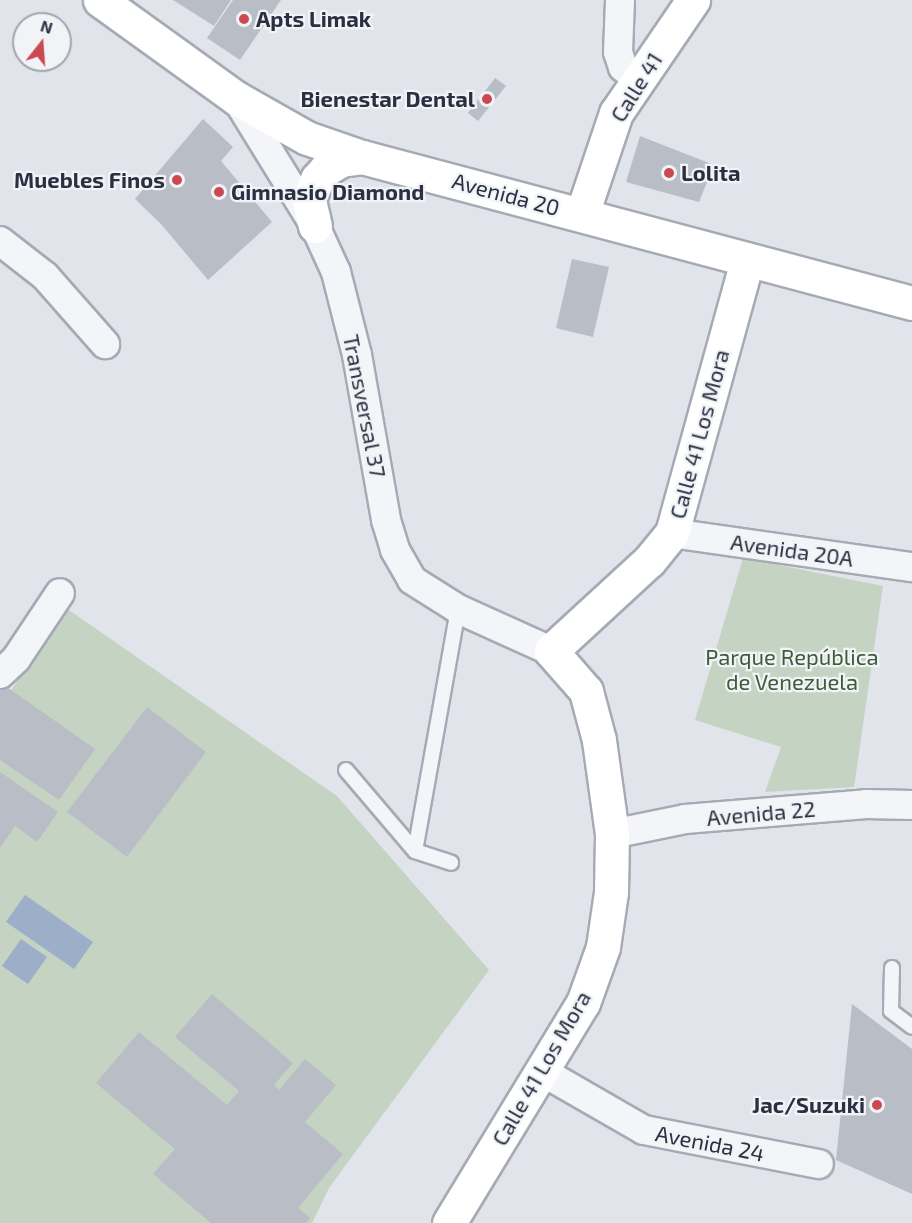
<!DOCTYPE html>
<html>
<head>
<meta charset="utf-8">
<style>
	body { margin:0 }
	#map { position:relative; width:912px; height:1223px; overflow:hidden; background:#e1e4ea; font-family:"Exo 2",sans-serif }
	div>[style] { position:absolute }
	.green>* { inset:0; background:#c5d3c3 }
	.water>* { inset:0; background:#9daec9 }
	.building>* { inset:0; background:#b9bdc6 }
	.roads { filter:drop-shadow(2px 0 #a6aab4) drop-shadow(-2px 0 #a6aab4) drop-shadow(0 2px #a6aab4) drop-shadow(0 -2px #a6aab4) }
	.lane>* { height:14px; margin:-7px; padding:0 7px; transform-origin:7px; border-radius:7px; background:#f4f5f8 }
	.street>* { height:28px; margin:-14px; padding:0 14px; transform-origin:14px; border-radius:14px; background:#f4f5f8 }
	.secondary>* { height:33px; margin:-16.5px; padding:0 16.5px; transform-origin:16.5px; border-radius:16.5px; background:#fff }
	.dots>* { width:16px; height:16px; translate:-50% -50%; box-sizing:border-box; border:3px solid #f1f3f7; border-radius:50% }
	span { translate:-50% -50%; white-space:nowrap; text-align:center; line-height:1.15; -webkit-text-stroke:4.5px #f1f3f7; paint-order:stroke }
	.poi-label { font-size:22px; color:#2a3041; font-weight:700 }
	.left { translate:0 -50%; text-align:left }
	.right { translate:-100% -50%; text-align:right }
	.street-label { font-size:22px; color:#2a3041 }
	.park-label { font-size:22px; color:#3b5d38 }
	.north { position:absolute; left:12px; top:12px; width:60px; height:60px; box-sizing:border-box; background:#f1f3f7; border:2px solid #a1a5ae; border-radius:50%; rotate:17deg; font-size:16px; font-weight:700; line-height:24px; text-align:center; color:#2a3041 }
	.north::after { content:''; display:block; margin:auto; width:21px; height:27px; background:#cb4a51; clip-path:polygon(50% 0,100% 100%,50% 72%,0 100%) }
</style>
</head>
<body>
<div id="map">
	<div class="green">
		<i style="clip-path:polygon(743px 558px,883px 586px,854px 787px,765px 792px,781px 747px,695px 720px)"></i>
		<i style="clip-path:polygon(66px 608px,337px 796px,489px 970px,329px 1188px,312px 1223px,0 1223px,0 699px,12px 689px)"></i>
	</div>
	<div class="water">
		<i style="clip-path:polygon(25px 895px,93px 942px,74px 969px,6px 922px)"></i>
		<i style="clip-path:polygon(21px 939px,47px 957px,28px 984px,2px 966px)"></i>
	</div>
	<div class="building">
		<i style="clip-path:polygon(173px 0,231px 0,214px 26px)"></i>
		<i style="clip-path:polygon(233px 0,281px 0,240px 60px,207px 38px)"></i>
		<i style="clip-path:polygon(495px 78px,506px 86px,478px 121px,468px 113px)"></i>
		<i style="clip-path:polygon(203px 119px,233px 147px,221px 161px,272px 222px,208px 280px,161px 224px,135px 199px)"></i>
		<i style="clip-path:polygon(640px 136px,714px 165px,699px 202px,626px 182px)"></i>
		<i style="clip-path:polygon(572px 259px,609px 267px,593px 337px,556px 328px)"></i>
		<i style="clip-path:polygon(4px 685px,95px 749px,59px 800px,0 760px,0 691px)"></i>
		<i style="clip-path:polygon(147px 707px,206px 752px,127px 857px,67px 812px)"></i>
		<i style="clip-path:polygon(0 772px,58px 812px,37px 842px,15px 826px,0 848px)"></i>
		<i style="clip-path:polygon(212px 994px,293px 1063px,274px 1085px,279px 1090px,305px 1059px,336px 1085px,305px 1122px,343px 1154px,298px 1208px,310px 1218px,306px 1223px,211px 1223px,153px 1174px,175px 1149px,96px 1083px,139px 1032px,227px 1105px,239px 1091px,175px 1037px)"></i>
		<i style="clip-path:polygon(852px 1004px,912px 1049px,912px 1194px,836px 1160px)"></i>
	</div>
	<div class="roads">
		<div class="lane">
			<i style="left:346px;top:770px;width:106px;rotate:49.6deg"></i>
			<i style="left:415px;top:851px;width:246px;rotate:-79.9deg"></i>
			<i style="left:415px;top:851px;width:38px;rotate:18deg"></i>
			<i style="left:892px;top:968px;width:43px;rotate:91.3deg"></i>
			<i style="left:891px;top:1011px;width:26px;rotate:37deg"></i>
		</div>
		<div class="street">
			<i style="left:620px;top:0;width:52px;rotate:92.2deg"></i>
			<i style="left:618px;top:52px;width:16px;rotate:72deg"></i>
			<i style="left:623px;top:67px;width:19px;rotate:39deg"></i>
			<i style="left:236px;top:98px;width:150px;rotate:58.3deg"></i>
			<i style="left:315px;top:226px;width:51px;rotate:65.5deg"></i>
			<i style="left:336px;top:272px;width:86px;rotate:75.8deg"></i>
			<i style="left:357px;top:355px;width:168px;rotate:80deg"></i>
			<i style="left:386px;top:520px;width:31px;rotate:73deg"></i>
			<i style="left:395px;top:550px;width:34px;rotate:60deg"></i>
			<i style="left:412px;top:580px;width:54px;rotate:32.2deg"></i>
			<i style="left:458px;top:609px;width:102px;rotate:24.3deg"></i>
			<i style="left:0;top:241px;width:57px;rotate:37.9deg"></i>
			<i style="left:45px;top:276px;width:91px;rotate:48.6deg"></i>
			<i style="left:672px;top:533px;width:242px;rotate:8.1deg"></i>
			<i style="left:0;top:674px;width:22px;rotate:-43deg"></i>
			<i style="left:16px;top:659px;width:79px;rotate:-56.3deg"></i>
			<i style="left:612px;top:834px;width:75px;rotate:-11.6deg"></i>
			<i style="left:685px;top:819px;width:182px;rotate:-4.7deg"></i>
			<i style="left:866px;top:804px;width:46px;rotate:1.2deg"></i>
			<i style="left:543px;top:1072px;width:116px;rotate:29.9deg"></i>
			<i style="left:644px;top:1130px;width:178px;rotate:11deg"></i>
		</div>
		<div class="secondary">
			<i style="left:100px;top:0;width:168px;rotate:35.8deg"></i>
			<i style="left:236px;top:98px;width:81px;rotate:29.4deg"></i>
			<i style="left:307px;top:138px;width:58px;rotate:19.1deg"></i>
			<i style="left:362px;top:157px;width:569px;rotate:14.87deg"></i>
			<i style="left:582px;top:214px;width:107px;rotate:-71.4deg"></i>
			<i style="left:616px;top:113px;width:137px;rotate:-55.7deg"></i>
			<i style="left:315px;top:226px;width:28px;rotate:-103deg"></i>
			<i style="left:309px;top:199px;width:22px;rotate:-68deg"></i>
			<i style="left:317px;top:179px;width:13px;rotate:-48deg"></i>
			<i style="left:326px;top:169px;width:17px;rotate:-31deg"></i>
			<i style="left:341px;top:160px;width:21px;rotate:-8deg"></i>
			<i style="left:449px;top:1223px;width:258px;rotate:-58.7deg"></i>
			<i style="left:583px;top:1003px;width:59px;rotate:-70.3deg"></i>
			<i style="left:603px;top:947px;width:56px;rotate:-81.7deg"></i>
			<i style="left:611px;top:892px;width:58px;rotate:-89deg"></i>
			<i style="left:612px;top:834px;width:95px;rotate:-97.9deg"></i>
			<i style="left:599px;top:740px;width:51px;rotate:-104.9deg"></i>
			<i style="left:586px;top:691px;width:53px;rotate:-131.2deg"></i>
			<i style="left:551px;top:651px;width:133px;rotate:-42.6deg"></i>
			<i style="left:649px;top:561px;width:36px;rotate:-51deg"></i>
			<i style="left:672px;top:533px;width:283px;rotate:-74.6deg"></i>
		</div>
	</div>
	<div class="dots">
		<i style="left:244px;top:19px;background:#cb4a51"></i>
		<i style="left:487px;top:99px;background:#cb4a51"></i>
		<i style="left:669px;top:173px;background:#cb4a51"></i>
		<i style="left:177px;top:180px;background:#cb4a51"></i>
		<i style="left:219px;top:192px;background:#cb4a51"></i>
		<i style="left:877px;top:1105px;background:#cb4a51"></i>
	</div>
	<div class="poi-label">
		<span class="left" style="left:256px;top:19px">Apts Limak</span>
		<span class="right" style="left:475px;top:99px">Bienestar Dental</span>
		<span class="left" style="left:681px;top:173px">Lolita</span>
		<span class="right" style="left:165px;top:180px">Muebles Finos</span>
		<span class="left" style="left:231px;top:192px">Gimnasio Diamond</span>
		<span class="right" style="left:865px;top:1105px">Jac/Suzuki</span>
	</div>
	<div class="street-label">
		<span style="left:636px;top:87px;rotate:-58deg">Calle 41</span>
		<span style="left:506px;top:194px;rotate:15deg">Avenida 20</span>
		<span style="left:365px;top:406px;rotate:79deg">Transversal 37</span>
		<span style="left:699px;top:434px;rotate:-75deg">Calle 41 Los Mora</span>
		<span style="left:792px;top:550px;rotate:8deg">Avenida 20A</span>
		<span style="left:761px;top:813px;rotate:-5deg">Avenida 22</span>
		<span style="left:541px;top:1068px;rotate:-60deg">Calle 41 Los Mora</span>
		<span style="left:710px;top:1143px;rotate:11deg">Avenida 24</span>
	</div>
	<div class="park-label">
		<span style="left:792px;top:669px">Parque República<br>de Venezuela</span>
	</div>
	<div class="north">N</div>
</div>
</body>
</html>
